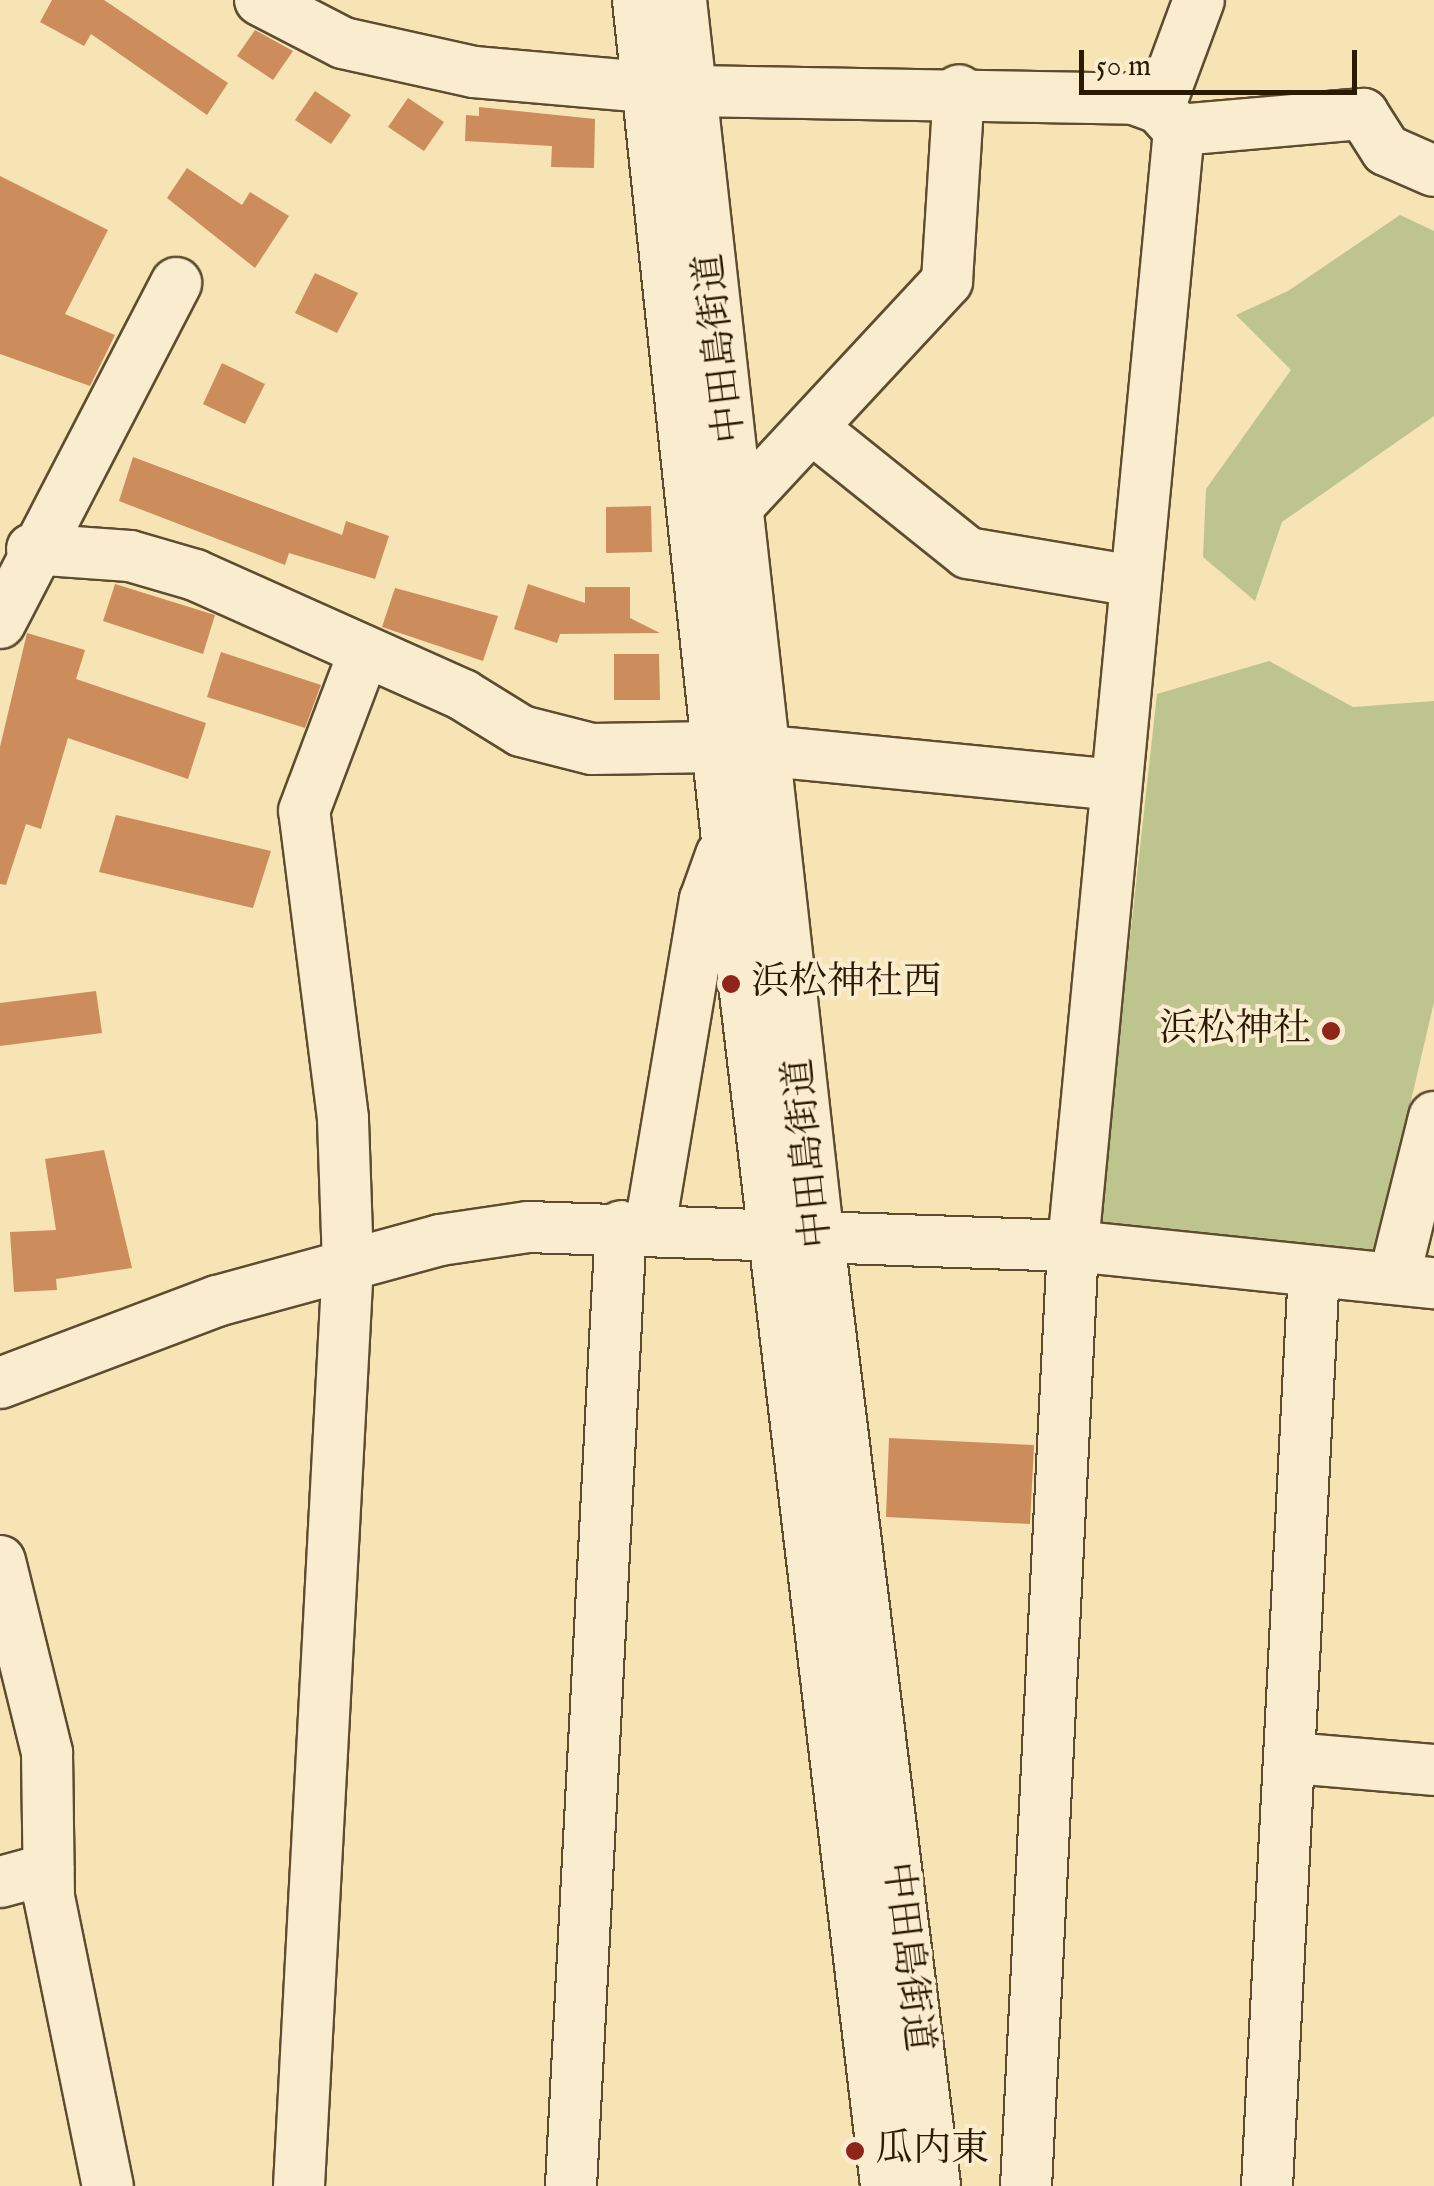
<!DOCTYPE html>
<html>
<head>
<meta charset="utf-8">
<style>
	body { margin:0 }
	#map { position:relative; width:1434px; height:2186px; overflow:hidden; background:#f7e4b5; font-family:"IM FELL English","Noto Serif JP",serif }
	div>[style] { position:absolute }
	.green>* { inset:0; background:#bdc48d }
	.building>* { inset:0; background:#cc8c5c }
	.roads { filter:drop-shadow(2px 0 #5e4c2f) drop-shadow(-2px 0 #5e4c2f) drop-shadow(0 2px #5e4c2f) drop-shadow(0 -2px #5e4c2f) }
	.minor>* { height:50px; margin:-25px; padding:0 25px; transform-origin:25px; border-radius:25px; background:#faedcf }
	.dots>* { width:28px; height:28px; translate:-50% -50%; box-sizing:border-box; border:5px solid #faedcf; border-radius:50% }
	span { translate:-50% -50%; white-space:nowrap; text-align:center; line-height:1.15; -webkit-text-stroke:8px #faedcf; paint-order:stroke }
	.street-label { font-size:38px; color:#2b1a02 }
	.poi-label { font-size:38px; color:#2b1a02 }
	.left { translate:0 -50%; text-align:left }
	.right { translate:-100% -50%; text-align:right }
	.scale { position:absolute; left:1079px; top:50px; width:278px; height:45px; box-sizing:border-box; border:5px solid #2b1a02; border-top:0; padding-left:12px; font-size:30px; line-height:35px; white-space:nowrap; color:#2b1a02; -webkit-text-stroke:8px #faedcf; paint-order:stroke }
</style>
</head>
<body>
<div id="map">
	<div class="green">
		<i style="clip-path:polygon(1400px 215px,1434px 231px,1434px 416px,1282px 522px,1255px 601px,1203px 557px,1206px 489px,1291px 370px,1236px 315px,1288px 291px)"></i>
		<i style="clip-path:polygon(1269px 661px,1353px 707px,1434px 701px,1434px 1002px,1375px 1255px,1098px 1228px,1157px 694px)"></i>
	</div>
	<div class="building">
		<i style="clip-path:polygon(52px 0,104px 0,228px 83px,207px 115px,91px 34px,84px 46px,40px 22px)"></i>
		<i style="clip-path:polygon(255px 30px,293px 51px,273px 80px,237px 56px)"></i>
		<i style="clip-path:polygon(315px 91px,351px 115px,331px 144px,295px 120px)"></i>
		<i style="clip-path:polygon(408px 98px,444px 122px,424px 151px,388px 127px)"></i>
		<i style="clip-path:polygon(479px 107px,595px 119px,594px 168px,551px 167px,552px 146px,465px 141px,466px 115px,479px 116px)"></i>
		<i style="clip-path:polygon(187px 168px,242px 205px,250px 192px,289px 216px,255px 268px,167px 198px)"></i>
		<i style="clip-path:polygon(0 176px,108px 230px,65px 314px,115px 335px,90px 386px,0 354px)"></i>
		<i style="clip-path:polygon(315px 273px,358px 293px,337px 333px,295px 313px)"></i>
		<i style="clip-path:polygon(222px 363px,265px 384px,245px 424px,203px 404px)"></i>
		<i style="clip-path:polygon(133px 457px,342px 535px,346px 521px,389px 536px,375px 579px,289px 553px,285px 565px,119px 501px)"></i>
		<i style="clip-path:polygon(651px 506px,652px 552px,606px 553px,606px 507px)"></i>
		<i style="clip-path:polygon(115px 584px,215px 615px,203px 654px,103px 621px)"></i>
		<i style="clip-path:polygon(528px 584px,585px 603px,585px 587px,630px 587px,630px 618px,660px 633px,560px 634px,557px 643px,514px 629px)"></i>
		<i style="clip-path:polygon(395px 588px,498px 616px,483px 661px,382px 627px)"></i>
		<i style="clip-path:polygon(27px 633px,85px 650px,76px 679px,206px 723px,188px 779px,68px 738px,41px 829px,26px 824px,6px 885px,0 884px,0 747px)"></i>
		<i style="clip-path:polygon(221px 652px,321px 685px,305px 728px,207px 697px)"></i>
		<i style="clip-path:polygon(614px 654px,659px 654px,660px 700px,614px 700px)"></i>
		<i style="clip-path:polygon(116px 815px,271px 851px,253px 908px,99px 872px)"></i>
		<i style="clip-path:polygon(96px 991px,102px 1033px,0 1046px,0 1003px)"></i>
		<i style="clip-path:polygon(104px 1150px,132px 1268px,56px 1279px,57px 1290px,14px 1292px,10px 1232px,56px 1230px,45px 1159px)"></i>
		<i style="clip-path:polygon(889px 1438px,1034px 1445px,1030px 1524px,886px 1517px)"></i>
	</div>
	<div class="roads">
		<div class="minor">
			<i style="left:260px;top:0;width:93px;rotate:27.4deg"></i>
			<i style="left:343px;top:43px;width:134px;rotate:12.5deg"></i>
			<i style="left:474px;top:72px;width:219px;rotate:5deg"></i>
			<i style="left:692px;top:91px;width:442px;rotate:1deg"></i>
			<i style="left:1134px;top:99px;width:27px;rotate:20deg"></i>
			<i style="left:1159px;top:108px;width:30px;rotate:48deg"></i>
			<i style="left:1179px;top:130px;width:1121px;rotate:95.43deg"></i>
			<i style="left:1073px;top:1246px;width:941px;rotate:92.86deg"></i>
			<i style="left:638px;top:0;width:845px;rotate:83.95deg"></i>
			<i style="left:727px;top:840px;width:1355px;rotate:83.26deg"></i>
			<i style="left:681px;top:0;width:1241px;rotate:83.66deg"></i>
			<i style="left:818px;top:1233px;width:960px;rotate:83deg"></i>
			<i style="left:1159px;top:108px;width:115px;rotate:-69.7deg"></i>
			<i style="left:1179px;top:130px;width:185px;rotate:-5deg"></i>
			<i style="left:1363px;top:114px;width:43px;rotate:57.4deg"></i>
			<i style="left:1386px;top:150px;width:52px;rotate:23.6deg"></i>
			<i style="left:812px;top:428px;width:200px;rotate:38.7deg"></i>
			<i style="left:968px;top:553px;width:168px;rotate:9.6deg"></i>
			<i style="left:740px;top:504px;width:304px;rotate:-47.1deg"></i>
			<i style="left:947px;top:281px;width:191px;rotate:-86.4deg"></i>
			<i style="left:32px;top:549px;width:98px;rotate:4.1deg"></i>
			<i style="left:130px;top:556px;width:68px;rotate:16.3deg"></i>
			<i style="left:195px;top:575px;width:294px;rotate:24.1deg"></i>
			<i style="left:463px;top:695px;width:68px;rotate:31.8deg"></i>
			<i style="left:521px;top:731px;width:73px;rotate:14.2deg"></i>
			<i style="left:592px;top:749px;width:126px;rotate:-0.9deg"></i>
			<i style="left:0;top:623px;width:383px;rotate:-62.6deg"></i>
			<i style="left:769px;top:751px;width:348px;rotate:5.6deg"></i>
			<i style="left:650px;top:1227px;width:332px;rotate:-80.5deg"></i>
			<i style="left:705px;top:900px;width:48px;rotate:-70.4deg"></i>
			<i style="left:1394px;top:1278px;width:166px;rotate:-76deg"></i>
			<i style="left:0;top:1383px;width:232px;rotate:-20.7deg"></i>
			<i style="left:217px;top:1301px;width:231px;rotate:-15.3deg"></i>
			<i style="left:440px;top:1240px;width:89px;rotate:-8.4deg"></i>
			<i style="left:528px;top:1227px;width:545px;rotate:2deg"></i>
			<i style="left:1073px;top:1246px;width:363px;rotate:5.9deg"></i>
			<i style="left:0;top:1561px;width:198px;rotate:76.2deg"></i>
			<i style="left:47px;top:1753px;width:144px;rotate:89.2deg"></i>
			<i style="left:49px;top:1897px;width:295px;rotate:78.5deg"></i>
			<i style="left:1292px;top:1758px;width:143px;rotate:4.8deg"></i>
			<i style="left:0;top:1882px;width:50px;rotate:-15.2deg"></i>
			<i style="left:299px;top:2186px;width:923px;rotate:-86.96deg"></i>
			<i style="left:348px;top:1264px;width:146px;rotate:-92deg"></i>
			<i style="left:343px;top:1118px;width:309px;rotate:-97.2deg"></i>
			<i style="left:304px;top:811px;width:167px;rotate:-69.3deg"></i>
			<i style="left:571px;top:2186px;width:961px;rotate:-87.02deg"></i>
			<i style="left:1267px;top:2186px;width:916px;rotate:-87.06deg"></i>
		</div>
	</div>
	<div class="dots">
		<i style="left:731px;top:984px;background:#8f2418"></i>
		<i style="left:1331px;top:1031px;background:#8f2418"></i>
		<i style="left:855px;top:2151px;background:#8f2418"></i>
	</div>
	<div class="street-label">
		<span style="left:722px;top:348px;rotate:-97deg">中田島街道</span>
		<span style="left:810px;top:1153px;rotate:-96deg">中田島街道</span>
		<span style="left:906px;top:1957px;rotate:83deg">中田島街道</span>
	</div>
	<div class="poi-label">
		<span class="left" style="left:751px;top:984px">浜松神社西</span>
		<span class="right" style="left:1311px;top:1031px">浜松神社</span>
		<span class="left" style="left:875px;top:2151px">瓜内東</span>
	</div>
	<div class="scale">50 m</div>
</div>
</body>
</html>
